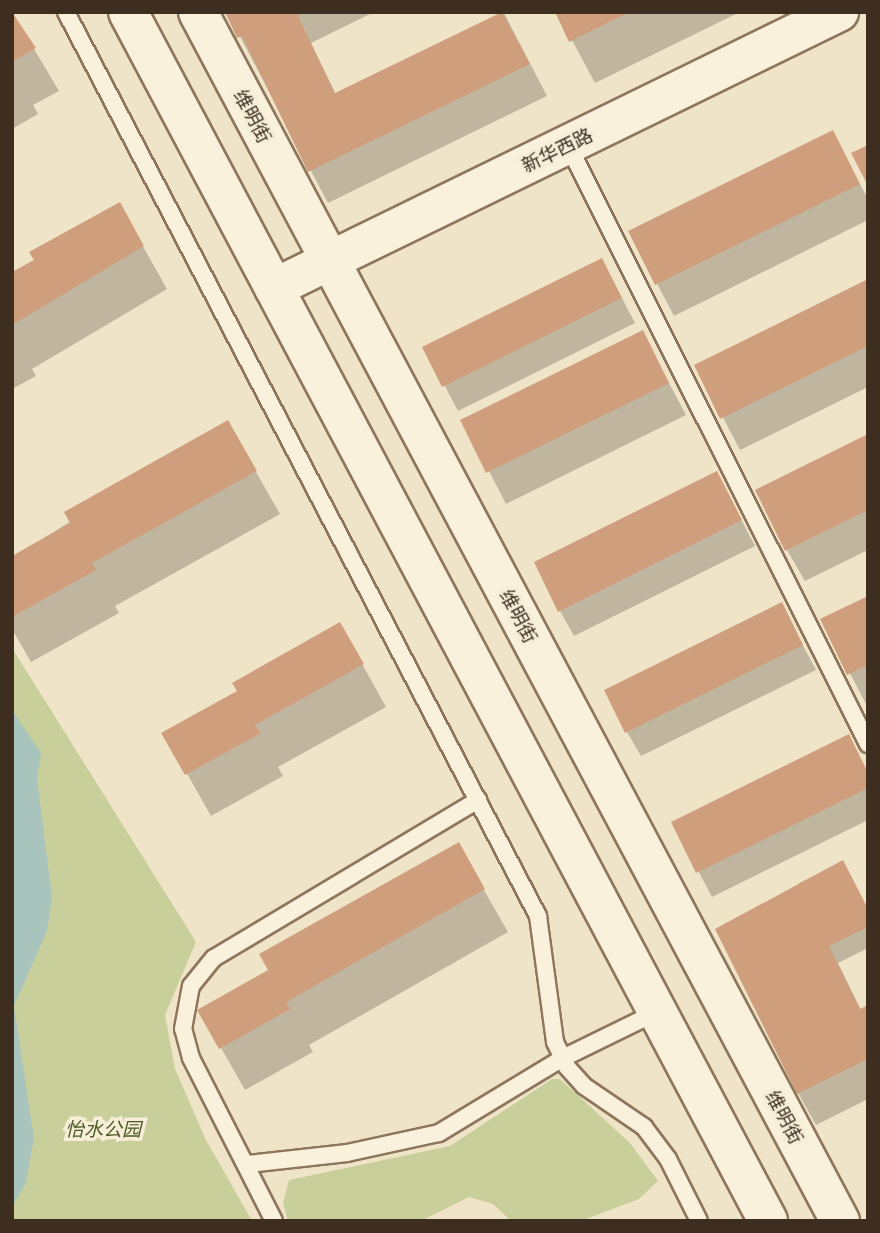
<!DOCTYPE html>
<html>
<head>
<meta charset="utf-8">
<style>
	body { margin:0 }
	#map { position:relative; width:880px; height:1233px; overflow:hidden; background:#f0e4c8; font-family:"PT Serif","Noto Sans SC",serif }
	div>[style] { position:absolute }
	.green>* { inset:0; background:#c9cf9b }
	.water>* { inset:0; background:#a9c4bc }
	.shadow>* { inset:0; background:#0003 }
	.building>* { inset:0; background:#cf9f7d }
	.roads { filter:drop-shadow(2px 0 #8d765c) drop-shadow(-2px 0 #8d765c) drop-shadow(0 2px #8d765c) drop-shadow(0 -2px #8d765c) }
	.lane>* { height:16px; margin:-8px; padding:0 8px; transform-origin:8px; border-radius:8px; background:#faf1dc }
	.secondary>* { height:38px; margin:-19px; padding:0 19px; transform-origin:19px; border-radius:19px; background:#faf1dc }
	span { translate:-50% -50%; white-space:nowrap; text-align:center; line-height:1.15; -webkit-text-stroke:7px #f7eed8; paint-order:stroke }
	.street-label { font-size:19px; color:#3d2e20 }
	.park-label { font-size:19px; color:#4d5a26; font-style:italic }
	.frame { position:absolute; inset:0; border:14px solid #3d2e20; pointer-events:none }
</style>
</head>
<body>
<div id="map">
	<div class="green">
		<i style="clip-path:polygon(12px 648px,196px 942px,165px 1015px,175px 1069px,206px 1140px,252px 1221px,12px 1221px)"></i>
		<i style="clip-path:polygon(552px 1079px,560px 1079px,630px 1143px,658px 1181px,639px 1199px,581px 1221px,511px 1221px,493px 1204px,469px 1197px,421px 1221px,288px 1221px,283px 1203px,289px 1180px,450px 1146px)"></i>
	</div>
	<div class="water">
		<i style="clip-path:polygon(12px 710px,41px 753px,37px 778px,52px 897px,47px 931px,14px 1006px,34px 1138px,26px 1183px,12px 1207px)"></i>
	</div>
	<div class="shadow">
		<i style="clip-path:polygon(12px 12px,59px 91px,33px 105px,38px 114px,12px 129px)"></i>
		<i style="clip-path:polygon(227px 12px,374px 12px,311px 43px,336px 95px,504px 13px,547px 96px,328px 203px)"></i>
		<i style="clip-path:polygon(557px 12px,740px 12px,595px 83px)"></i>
		<i style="clip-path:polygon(832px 132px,868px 199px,868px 220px,674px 316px,630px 232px)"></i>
		<i style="clip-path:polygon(119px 204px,167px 289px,32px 369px,36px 376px,12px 389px,12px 274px)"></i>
		<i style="clip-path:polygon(602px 260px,635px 323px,458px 411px,425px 348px)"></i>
		<i style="clip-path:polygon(868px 281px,868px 387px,740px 450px,696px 366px)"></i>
		<i style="clip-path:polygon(642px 332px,686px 415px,506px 504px,463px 421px)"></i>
		<i style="clip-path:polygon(228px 423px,280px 514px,115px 606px,119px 613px,31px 662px,12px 629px,12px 558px)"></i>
		<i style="clip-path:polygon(868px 436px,868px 550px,805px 581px,787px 550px)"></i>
		<i style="clip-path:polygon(717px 473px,755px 546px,574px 636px,560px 611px)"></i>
		<i style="clip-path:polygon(868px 598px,868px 706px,867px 706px,822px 620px)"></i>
		<i style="clip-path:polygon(781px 604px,816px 670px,641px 756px,627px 732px)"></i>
		<i style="clip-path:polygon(340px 624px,386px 707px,278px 767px,283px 776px,211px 816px,164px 733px,239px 691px)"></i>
		<i style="clip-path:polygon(848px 736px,868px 772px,868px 820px,712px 897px,673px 823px)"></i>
		<i style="clip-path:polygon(458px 845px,508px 932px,309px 1045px,313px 1052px,245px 1090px,200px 1011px,270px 971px)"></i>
		<i style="clip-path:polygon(843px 862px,868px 910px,868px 948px,838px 963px,861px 1010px,868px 1007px,868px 1099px,816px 1125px,798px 1093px,799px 883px)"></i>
	</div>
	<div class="building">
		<i style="clip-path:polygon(12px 12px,36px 48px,12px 62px)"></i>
		<i style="clip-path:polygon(225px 12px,296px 12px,335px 93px,502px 12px,530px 64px,308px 172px,242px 36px,237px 38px)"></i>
		<i style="clip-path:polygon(555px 12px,630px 12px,569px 42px)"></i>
		<i style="clip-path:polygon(833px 130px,860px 184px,655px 285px,628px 231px)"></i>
		<i style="clip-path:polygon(868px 145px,868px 186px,851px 153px)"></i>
		<i style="clip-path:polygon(120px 202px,144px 246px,12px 325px,12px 272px,34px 260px,29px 252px)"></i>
		<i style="clip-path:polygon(602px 258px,622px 298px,442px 387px,422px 347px)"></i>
		<i style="clip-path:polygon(868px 279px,868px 346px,720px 419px,694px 365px)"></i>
		<i style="clip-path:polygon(643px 330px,669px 383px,486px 473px,460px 420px)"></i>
		<i style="clip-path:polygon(228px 420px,257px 471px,92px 563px,96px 570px,12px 617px,12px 556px,70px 523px,64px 512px)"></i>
		<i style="clip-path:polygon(868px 434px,868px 510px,785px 551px,755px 490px)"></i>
		<i style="clip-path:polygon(717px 471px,742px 520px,558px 612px,534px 562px)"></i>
		<i style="clip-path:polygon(868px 596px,868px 665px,847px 675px,820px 619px)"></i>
		<i style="clip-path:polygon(782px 602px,803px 645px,625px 733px,604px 690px)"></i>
		<i style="clip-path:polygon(340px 622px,364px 664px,255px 725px,261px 733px,185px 775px,161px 733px,237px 691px,232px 683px)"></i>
		<i style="clip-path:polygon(849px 734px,868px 773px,868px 788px,696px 873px,671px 822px)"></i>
		<i style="clip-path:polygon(459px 842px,485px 889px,286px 1002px,290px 1009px,219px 1049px,197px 1010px,268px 970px,259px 954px)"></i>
		<i style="clip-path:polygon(843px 860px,868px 909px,868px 927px,829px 946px,860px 1009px,868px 1005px,868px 1059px,797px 1094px,715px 929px)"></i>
	</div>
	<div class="roads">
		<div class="lane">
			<i style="left:66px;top:12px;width:1020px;rotate:62.43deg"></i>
			<i style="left:538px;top:916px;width:127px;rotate:82.3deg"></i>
			<i style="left:555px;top:1042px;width:28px;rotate:64deg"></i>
			<i style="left:567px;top:1067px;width:25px;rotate:48deg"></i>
			<i style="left:584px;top:1086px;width:73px;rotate:34.3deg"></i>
			<i style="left:644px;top:1127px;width:40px;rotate:53deg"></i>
			<i style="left:668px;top:1159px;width:69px;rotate:63.4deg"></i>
			<i style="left:568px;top:145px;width:670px;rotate:63.4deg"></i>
			<i style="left:248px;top:1164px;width:100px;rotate:-6.3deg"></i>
			<i style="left:347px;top:1153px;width:94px;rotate:-12.3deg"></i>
			<i style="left:439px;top:1133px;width:145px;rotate:-31.2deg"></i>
			<i style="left:563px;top:1058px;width:105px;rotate:-26.1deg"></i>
			<i style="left:274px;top:1221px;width:183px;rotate:-117deg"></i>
			<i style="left:191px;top:1058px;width:30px;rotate:-105deg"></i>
			<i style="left:183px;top:1029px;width:44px;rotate:-79.5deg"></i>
			<i style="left:191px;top:986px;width:36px;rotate:-51deg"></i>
			<i style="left:214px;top:958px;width:308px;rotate:-30.9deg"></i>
		</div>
		<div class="secondary">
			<i style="left:128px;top:12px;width:1368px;rotate:62.1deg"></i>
			<i style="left:198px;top:12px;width:1369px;rotate:62.03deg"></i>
			<i style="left:274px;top:288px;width:629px;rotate:-26.04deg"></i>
		</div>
	</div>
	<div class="street-label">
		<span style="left:253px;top:116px;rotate:62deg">维明街</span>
		<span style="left:557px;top:150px;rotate:-26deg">新华西路</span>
		<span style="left:519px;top:616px;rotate:62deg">维明街</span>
		<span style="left:785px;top:1117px;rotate:62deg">维明街</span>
	</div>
	<div class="park-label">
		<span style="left:103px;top:1129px">怡水公园</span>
	</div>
	<div class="frame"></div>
</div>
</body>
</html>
